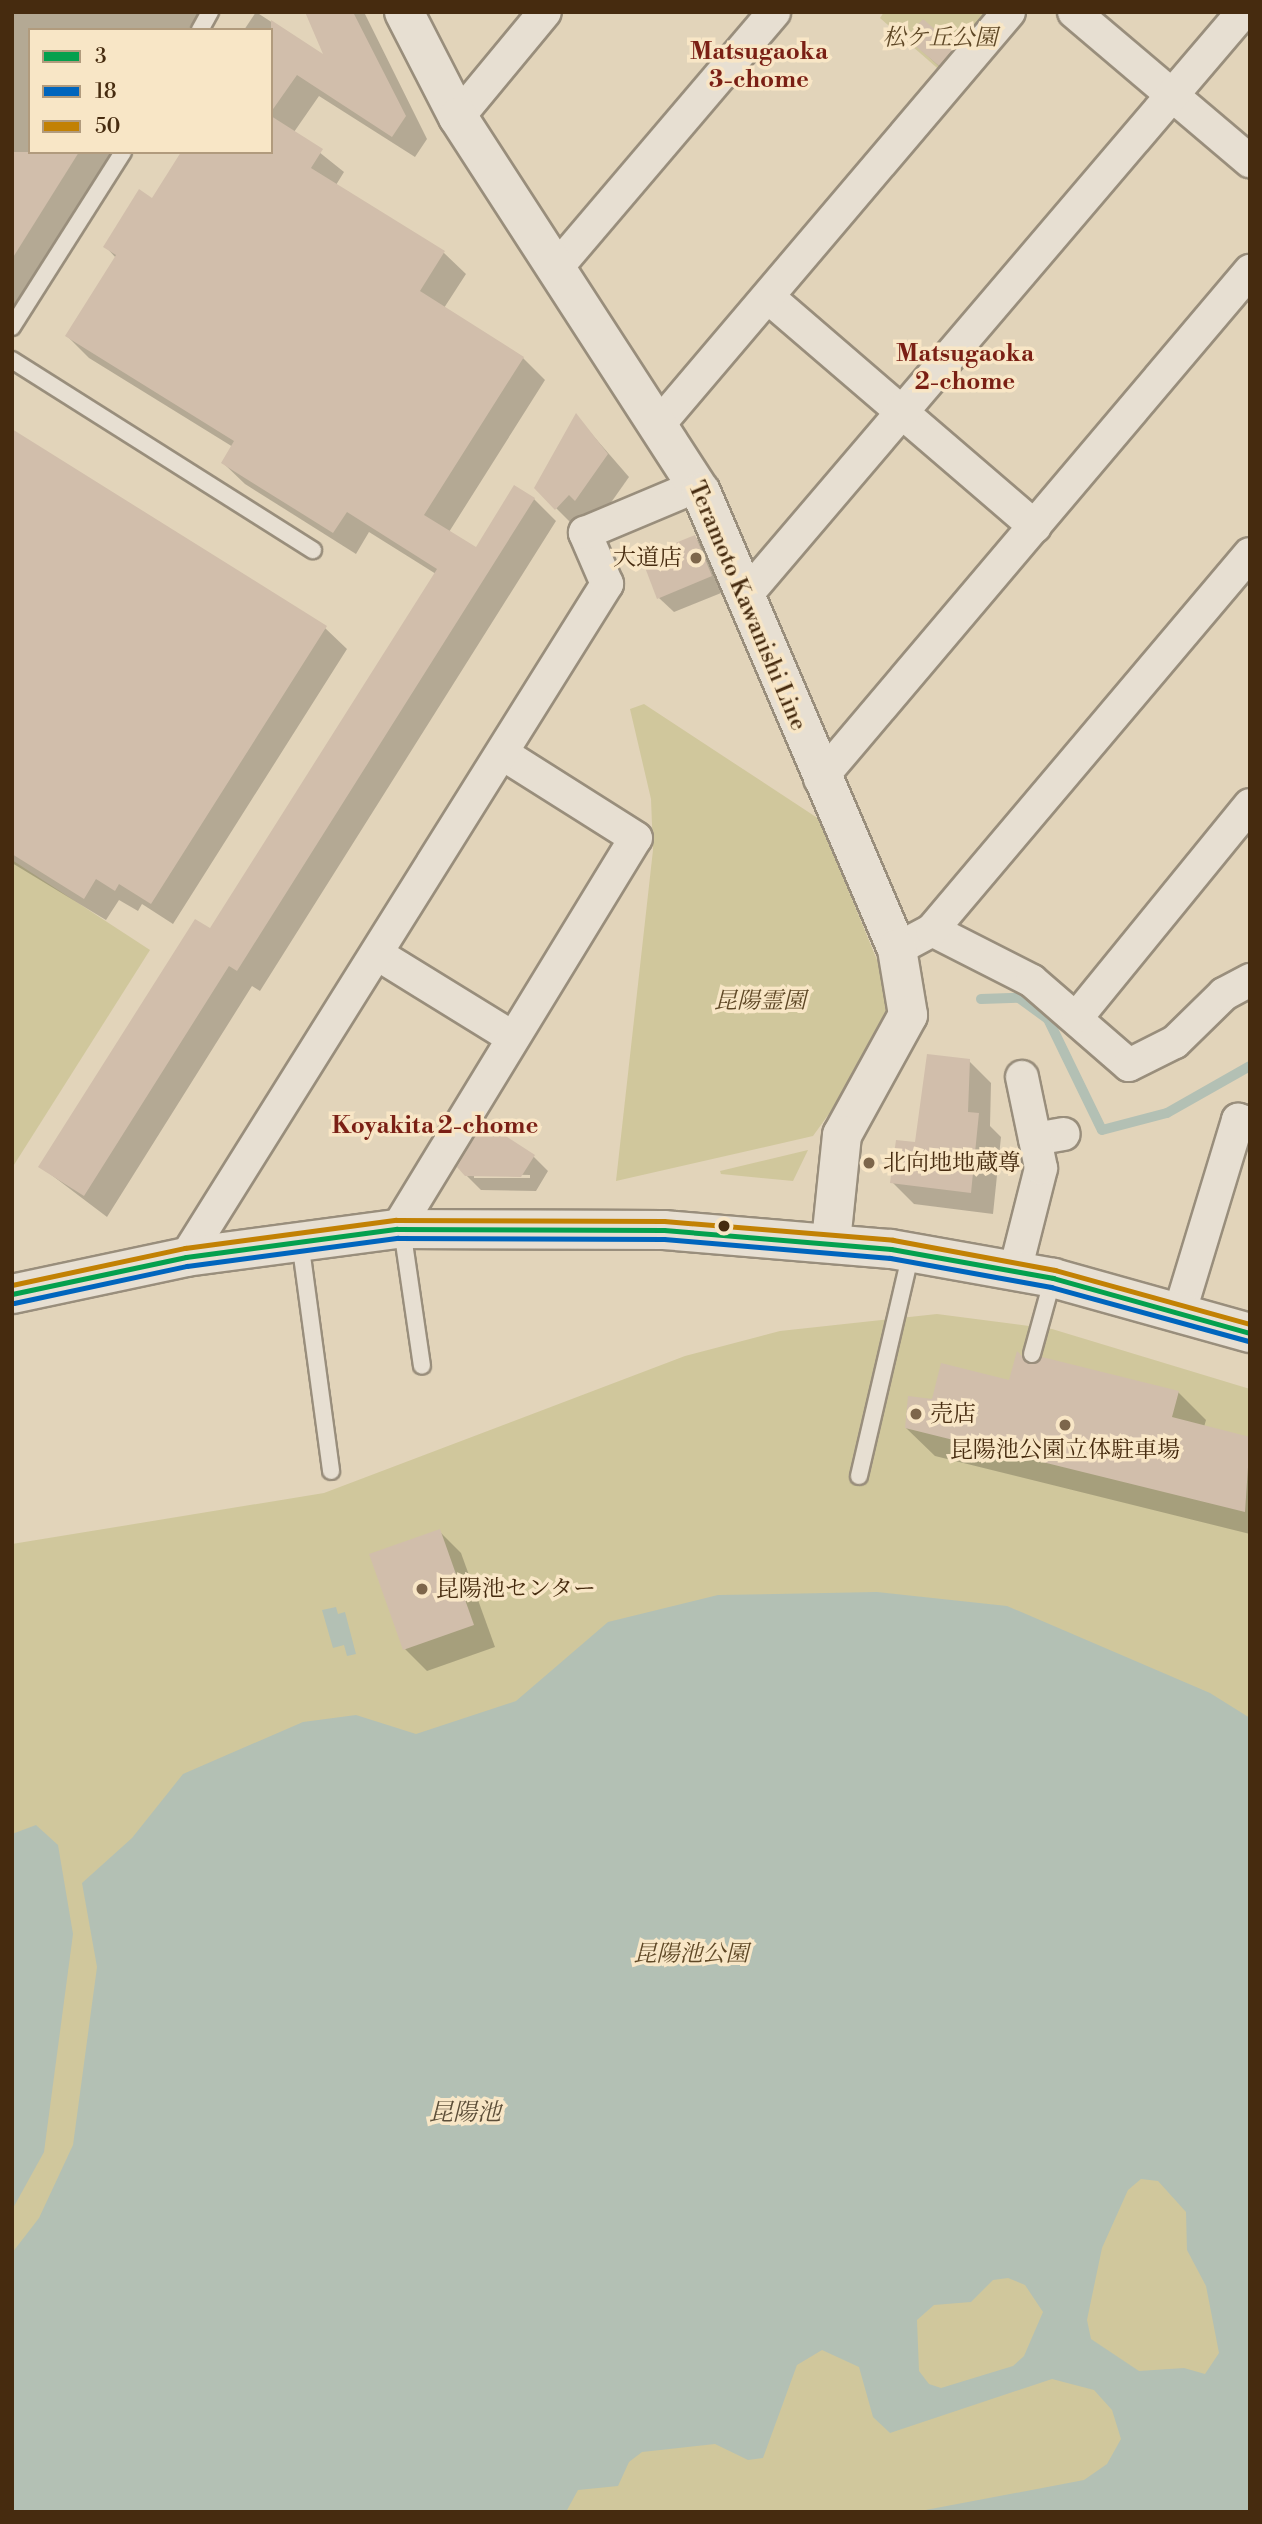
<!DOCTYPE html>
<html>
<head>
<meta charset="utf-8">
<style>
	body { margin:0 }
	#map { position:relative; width:1262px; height:2524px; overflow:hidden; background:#e2d4ba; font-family:"Libre Bodoni","Noto Serif JP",serif }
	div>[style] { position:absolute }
	.green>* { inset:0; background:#d0c79c }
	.water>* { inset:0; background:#b3c0b4 }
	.shadow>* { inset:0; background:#0003 }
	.stream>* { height:10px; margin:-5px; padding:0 5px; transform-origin:5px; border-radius:5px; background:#b3c0b4 }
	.building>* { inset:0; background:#d1beab }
	.roads { filter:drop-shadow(2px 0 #998e7c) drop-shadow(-2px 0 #998e7c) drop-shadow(0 2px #998e7c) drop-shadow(0 -2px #998e7c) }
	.lane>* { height:16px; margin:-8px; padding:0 8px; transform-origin:8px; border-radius:8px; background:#e7dfd2 }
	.street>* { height:32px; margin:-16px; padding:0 16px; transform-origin:16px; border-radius:16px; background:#e7dfd2 }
	.secondary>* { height:38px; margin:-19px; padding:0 19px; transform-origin:19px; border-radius:19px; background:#e7dfd2 }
	.bus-1>* { height:5px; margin:-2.5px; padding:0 2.5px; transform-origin:2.5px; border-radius:2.5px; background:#04a04e }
	.bus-2>* { height:5px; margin:-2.5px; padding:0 2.5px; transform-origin:2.5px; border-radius:2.5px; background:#0065bd }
	.bus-3>* { height:5px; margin:-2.5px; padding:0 2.5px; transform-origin:2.5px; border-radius:2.5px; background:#c28104 }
	.dots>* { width:19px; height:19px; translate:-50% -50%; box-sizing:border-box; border:4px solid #f8e6c6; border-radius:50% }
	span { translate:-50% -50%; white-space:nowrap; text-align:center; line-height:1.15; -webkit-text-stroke:7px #f8e6c6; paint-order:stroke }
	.park-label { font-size:23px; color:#5f4826; font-style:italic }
	.poi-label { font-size:23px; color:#462b0f }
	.right { translate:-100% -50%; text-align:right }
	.left { translate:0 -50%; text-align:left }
	.street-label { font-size:23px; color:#462b0f }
	.neighbourhood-label { font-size:24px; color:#7a1f14; font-weight:700 }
	.water-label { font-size:24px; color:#5c4e38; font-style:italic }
	.frame { position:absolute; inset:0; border:14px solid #462b0f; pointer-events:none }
	.legend { position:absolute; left:28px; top:28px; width:245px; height:126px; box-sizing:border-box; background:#f8e6c6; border:2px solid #b19b7d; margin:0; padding:9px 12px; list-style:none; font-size:21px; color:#462b0f }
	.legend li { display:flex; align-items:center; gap:14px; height:35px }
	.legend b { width:35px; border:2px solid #b19b7d }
</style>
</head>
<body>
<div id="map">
	<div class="green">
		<i style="clip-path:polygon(884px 12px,997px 12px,944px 74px,880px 18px)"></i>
		<i style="clip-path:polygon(644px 704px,819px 819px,891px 994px,885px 1036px,813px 1136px,616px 1181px,653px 850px,651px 799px,630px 709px)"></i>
		<i style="clip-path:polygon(12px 860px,150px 950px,12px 1168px)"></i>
		<i style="clip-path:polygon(808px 1150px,793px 1181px,721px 1174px,720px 1171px)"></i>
		<i style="clip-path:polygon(937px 1314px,1052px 1329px,1250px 1389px,1250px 2512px,12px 2512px,12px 1544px,324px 1493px,685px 1356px,780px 1331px)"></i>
	</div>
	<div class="water">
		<i style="clip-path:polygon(evenodd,877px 1592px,1007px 1606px,1210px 1693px,1250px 1718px,1250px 2512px,915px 2512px,1084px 2480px,1107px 2464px,1121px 2439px,1112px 2410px,1094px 2390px,1052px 2379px,890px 2433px,873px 2417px,859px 2367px,822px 2350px,797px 2365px,763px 2458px,748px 2460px,715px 2444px,642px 2452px,629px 2462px,618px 2486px,578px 2490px,566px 2512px,12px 2512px,12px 2253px,39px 2218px,73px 2145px,97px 1967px,82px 1883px,132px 1838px,183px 1774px,303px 1722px,356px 1715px,416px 1734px,516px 1701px,608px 1622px,718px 1595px,877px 1592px,1141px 2179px,1158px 2181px,1186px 2212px,1187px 2250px,1206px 2286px,1219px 2353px,1205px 2374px,1184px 2368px,1139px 2371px,1091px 2339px,1087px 2320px,1102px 2248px,1128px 2190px,1141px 2179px,877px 1592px,1008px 2278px,1025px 2285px,1043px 2312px,1024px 2356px,1013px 2366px,941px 2388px,929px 2384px,919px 2371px,917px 2320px,934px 2305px,971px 2302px,993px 2280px,1008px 2278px)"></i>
		<i style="clip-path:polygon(336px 1607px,338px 1614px,345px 1612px,356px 1654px,347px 1656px,344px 1645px,333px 1648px,322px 1610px)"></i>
		<i style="clip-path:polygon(36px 1825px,58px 1845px,73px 1934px,44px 2152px,12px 2210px,12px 1834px)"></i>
	</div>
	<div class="shadow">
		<i style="clip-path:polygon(12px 12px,203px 12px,192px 30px,30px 30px,30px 152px,115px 152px,14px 312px)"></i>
		<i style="clip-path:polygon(256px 12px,327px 58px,307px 12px,364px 12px,427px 139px,415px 157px,319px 96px,294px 132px,344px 172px,336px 185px,444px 253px,466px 274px,444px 308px,523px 358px,545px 380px,449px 532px,476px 549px,534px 499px,556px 521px,260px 991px,252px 986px,107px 1217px,41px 1167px,211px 931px,436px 574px,369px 532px,356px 554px,245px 484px,223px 463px,233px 447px,89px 358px,67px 336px,116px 258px,105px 246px,152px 201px,271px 152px,271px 30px,244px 30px)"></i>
		<i style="clip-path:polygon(923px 21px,969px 63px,954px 80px,908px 38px)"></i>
		<i style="clip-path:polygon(576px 416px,629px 477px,598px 521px,578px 530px,536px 488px)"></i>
		<i style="clip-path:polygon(12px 431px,325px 628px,347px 649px,173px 924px,142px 904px,138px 911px,119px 900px,106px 920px,12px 863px)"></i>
		<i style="clip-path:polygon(695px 537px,709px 552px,726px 591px,674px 612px,659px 598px)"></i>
		<i style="clip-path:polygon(969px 1061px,991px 1083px,990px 1126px,1001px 1137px,993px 1214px,914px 1204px,892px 1182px)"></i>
		<i style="clip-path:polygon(evenodd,533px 1156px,548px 1171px,536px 1191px,481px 1190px,466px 1175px,533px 1156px,474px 1174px,530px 1175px,530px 1178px,474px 1178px,474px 1174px)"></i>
		<i style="clip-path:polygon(1030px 1366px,1178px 1392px,1206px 1420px,1204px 1427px,1250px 1438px,1250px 1534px,935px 1456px,906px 1428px,934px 1401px,1011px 1382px)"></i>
		<i style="clip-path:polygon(439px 1531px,461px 1553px,495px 1647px,427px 1671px,405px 1649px)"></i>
	</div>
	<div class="stream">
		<i style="left:981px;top:999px;width:38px;rotate:-2deg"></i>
		<i style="left:1019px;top:998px;width:36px;rotate:36deg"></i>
		<i style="left:1048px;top:1019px;width:123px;rotate:64.1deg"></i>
		<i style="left:1102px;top:1130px;width:67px;rotate:-14.7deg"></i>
		<i style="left:1167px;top:1113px;width:95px;rotate:-29.5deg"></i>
	</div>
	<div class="building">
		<i style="clip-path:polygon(305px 12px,353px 12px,406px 116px,392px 137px,297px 75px,271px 112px,271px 20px,323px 54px)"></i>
		<i style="clip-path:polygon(923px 19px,955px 47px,939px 66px,906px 38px)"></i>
		<i style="clip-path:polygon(271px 116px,323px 149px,311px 168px,445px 251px,420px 291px,524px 357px,424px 515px,476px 547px,514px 485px,535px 498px,237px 971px,229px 966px,84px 1196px,38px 1167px,195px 919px,210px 928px,437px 569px,347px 512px,333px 533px,221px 463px,234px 441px,65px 336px,116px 255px,103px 247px,139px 189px,152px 198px,181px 152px,271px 152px)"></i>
		<i style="clip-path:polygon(12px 152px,79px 152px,12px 259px)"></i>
		<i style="clip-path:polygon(576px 413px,608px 454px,575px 501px,569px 495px,555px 510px,534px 488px)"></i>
		<i style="clip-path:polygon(12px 429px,327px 626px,151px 904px,119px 884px,115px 891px,96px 879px,84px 899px,12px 854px)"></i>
		<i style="clip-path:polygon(695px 535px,712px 576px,657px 599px,641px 557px)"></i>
		<i style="clip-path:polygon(927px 1054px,970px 1059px,968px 1112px,979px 1113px,971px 1193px,890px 1183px,896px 1140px,915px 1142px)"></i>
		<i style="clip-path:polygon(484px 1122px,535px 1155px,521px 1177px,465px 1176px,457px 1167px)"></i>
		<i style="clip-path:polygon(1017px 1351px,1030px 1364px,1042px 1357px,1179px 1391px,1172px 1417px,1250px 1437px,1245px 1512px,905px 1428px,908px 1396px,932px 1399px,941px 1363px,1009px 1380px)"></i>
		<i style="clip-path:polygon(440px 1529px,474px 1625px,403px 1650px,369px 1554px)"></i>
	</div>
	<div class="roads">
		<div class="lane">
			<i style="left:200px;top:30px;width:21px;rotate:-61deg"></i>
			<i style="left:12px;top:327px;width:207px;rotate:-57.6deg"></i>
			<i style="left:12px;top:360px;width:356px;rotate:32.3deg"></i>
			<i style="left:402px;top:1229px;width:138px;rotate:81.7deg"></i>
			<i style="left:300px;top:1241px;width:232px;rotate:82.3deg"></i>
			<i style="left:1032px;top:1354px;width:79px;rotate:-74.6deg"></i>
			<i style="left:859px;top:1476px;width:230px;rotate:-76.9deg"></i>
		</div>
		<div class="street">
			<i style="left:1074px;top:12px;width:231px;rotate:40.3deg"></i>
			<i style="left:458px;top:117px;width:136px;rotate:-50.4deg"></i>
			<i style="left:559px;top:265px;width:332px;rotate:-49.6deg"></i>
			<i style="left:768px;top:297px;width:352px;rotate:40.7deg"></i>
			<i style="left:660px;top:423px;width:539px;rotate:-49.66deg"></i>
			<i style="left:746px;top:595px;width:766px;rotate:-49.55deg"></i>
			<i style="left:820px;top:779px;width:666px;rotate:-49.75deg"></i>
			<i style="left:932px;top:930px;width:112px;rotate:27deg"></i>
			<i style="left:1032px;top:981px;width:128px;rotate:40.9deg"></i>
			<i style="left:1129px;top:1065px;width:51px;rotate:-26.6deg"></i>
			<i style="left:1175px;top:1042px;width:69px;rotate:-44.4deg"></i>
			<i style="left:1224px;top:994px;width:30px;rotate:-28deg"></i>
			<i style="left:897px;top:949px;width:40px;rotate:-28deg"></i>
			<i style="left:932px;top:930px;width:492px;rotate:-49.8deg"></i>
			<i style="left:379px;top:955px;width:154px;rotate:31.7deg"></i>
			<i style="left:1078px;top:1016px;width:272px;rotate:-50.8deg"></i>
			<i style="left:1035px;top:1139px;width:29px;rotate:-10deg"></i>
			<i style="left:397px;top:1229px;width:458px;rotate:-58.6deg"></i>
			<i style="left:636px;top:838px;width:157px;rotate:-147.7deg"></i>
			<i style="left:186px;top:1257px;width:794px;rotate:-57.97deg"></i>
			<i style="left:607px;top:584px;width:56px;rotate:-113.3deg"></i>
			<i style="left:585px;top:533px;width:121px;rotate:-22.8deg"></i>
			<i style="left:1015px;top:1271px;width:106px;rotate:-75.8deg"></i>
			<i style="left:1041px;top:1168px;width:93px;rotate:-101.8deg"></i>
			<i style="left:1180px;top:1311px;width:200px;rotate:-73.1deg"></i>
			<i style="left:1238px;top:1120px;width:12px;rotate:14deg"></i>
		</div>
		<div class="secondary">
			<i style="left:404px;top:12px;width:118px;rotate:62.8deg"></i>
			<i style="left:458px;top:117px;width:447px;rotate:57.1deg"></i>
			<i style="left:701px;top:492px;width:497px;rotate:66.8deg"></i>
			<i style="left:897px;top:949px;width:67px;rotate:80.5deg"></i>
			<i style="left:908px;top:1015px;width:137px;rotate:118.8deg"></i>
			<i style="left:842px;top:1135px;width:108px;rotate:95.9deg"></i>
			<i style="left:12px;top:1294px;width:178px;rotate:-12deg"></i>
			<i style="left:186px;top:1257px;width:213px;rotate:-7.6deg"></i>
			<i style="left:397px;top:1229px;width:267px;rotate:0.2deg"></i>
			<i style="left:664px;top:1230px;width:228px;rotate:4.8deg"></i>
			<i style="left:891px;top:1249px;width:165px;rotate:10.1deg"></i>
			<i style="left:1053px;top:1278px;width:205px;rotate:15.6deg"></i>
		</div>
	</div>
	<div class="bus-1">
		<i style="left:12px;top:1294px;width:178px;rotate:-12deg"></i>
		<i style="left:186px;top:1257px;width:213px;rotate:-7.6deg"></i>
		<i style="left:397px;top:1229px;width:267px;rotate:0.2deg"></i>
		<i style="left:664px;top:1230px;width:228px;rotate:4.8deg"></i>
		<i style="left:891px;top:1249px;width:165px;rotate:10.1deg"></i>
		<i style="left:1053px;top:1278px;width:205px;rotate:15.6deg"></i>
	</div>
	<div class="bus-2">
		<i style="left:14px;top:1303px;width:177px;rotate:-12.1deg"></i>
		<i style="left:187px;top:1266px;width:213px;rotate:-7.6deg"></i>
		<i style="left:398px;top:1238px;width:266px;rotate:0.2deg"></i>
		<i style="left:664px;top:1239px;width:227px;rotate:4.8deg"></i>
		<i style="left:890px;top:1258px;width:164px;rotate:10.2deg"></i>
		<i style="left:1051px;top:1287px;width:204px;rotate:15.3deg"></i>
	</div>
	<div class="bus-3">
		<i style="left:12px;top:1285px;width:177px;rotate:-12.1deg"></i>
		<i style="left:185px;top:1248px;width:213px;rotate:-7.6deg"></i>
		<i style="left:396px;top:1220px;width:268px;rotate:0.2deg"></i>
		<i style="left:664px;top:1221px;width:230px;rotate:4.7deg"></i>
		<i style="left:893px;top:1240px;width:165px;rotate:10.5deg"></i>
		<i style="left:1055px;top:1270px;width:202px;rotate:15.5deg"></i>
	</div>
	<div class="dots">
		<i style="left:696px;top:558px;background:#7d664b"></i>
		<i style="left:869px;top:1163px;background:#7d664b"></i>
		<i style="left:724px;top:1226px;background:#462b0f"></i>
		<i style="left:916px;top:1414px;background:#7d664b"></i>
		<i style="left:1065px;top:1425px;background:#7d664b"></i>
		<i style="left:422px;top:1589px;background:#7d664b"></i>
	</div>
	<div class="park-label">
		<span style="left:940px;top:38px">松ケ丘公園</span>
		<span style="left:760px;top:1001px">昆陽霊園</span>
		<span style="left:691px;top:1954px">昆陽池公園</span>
	</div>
	<div class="poi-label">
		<span class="right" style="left:682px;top:558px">大道店</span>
		<span class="left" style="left:883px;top:1163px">北向地地蔵尊</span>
		<span class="left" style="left:930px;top:1414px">売店</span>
		<span style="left:1065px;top:1450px">昆陽池公園立体駐車場</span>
		<span class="left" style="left:436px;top:1589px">昆陽池センター</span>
	</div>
	<div class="street-label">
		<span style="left:747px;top:606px;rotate:67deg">Teramoto Kawanishi Line</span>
	</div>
	<div class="neighbourhood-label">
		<span style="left:759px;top:67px">Matsugaoka<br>3-chome</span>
		<span style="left:965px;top:369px">Matsugaoka<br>2-chome</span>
		<span style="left:435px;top:1127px">Koyakita 2-chome</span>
	</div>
	<div class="water-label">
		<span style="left:465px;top:2114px">昆陽池</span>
	</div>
	<div class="frame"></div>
	<ul class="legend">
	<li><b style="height:9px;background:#04a04e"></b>3</li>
	<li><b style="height:9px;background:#0065bd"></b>18</li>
	<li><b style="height:9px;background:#c28104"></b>50</li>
	</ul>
</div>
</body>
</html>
